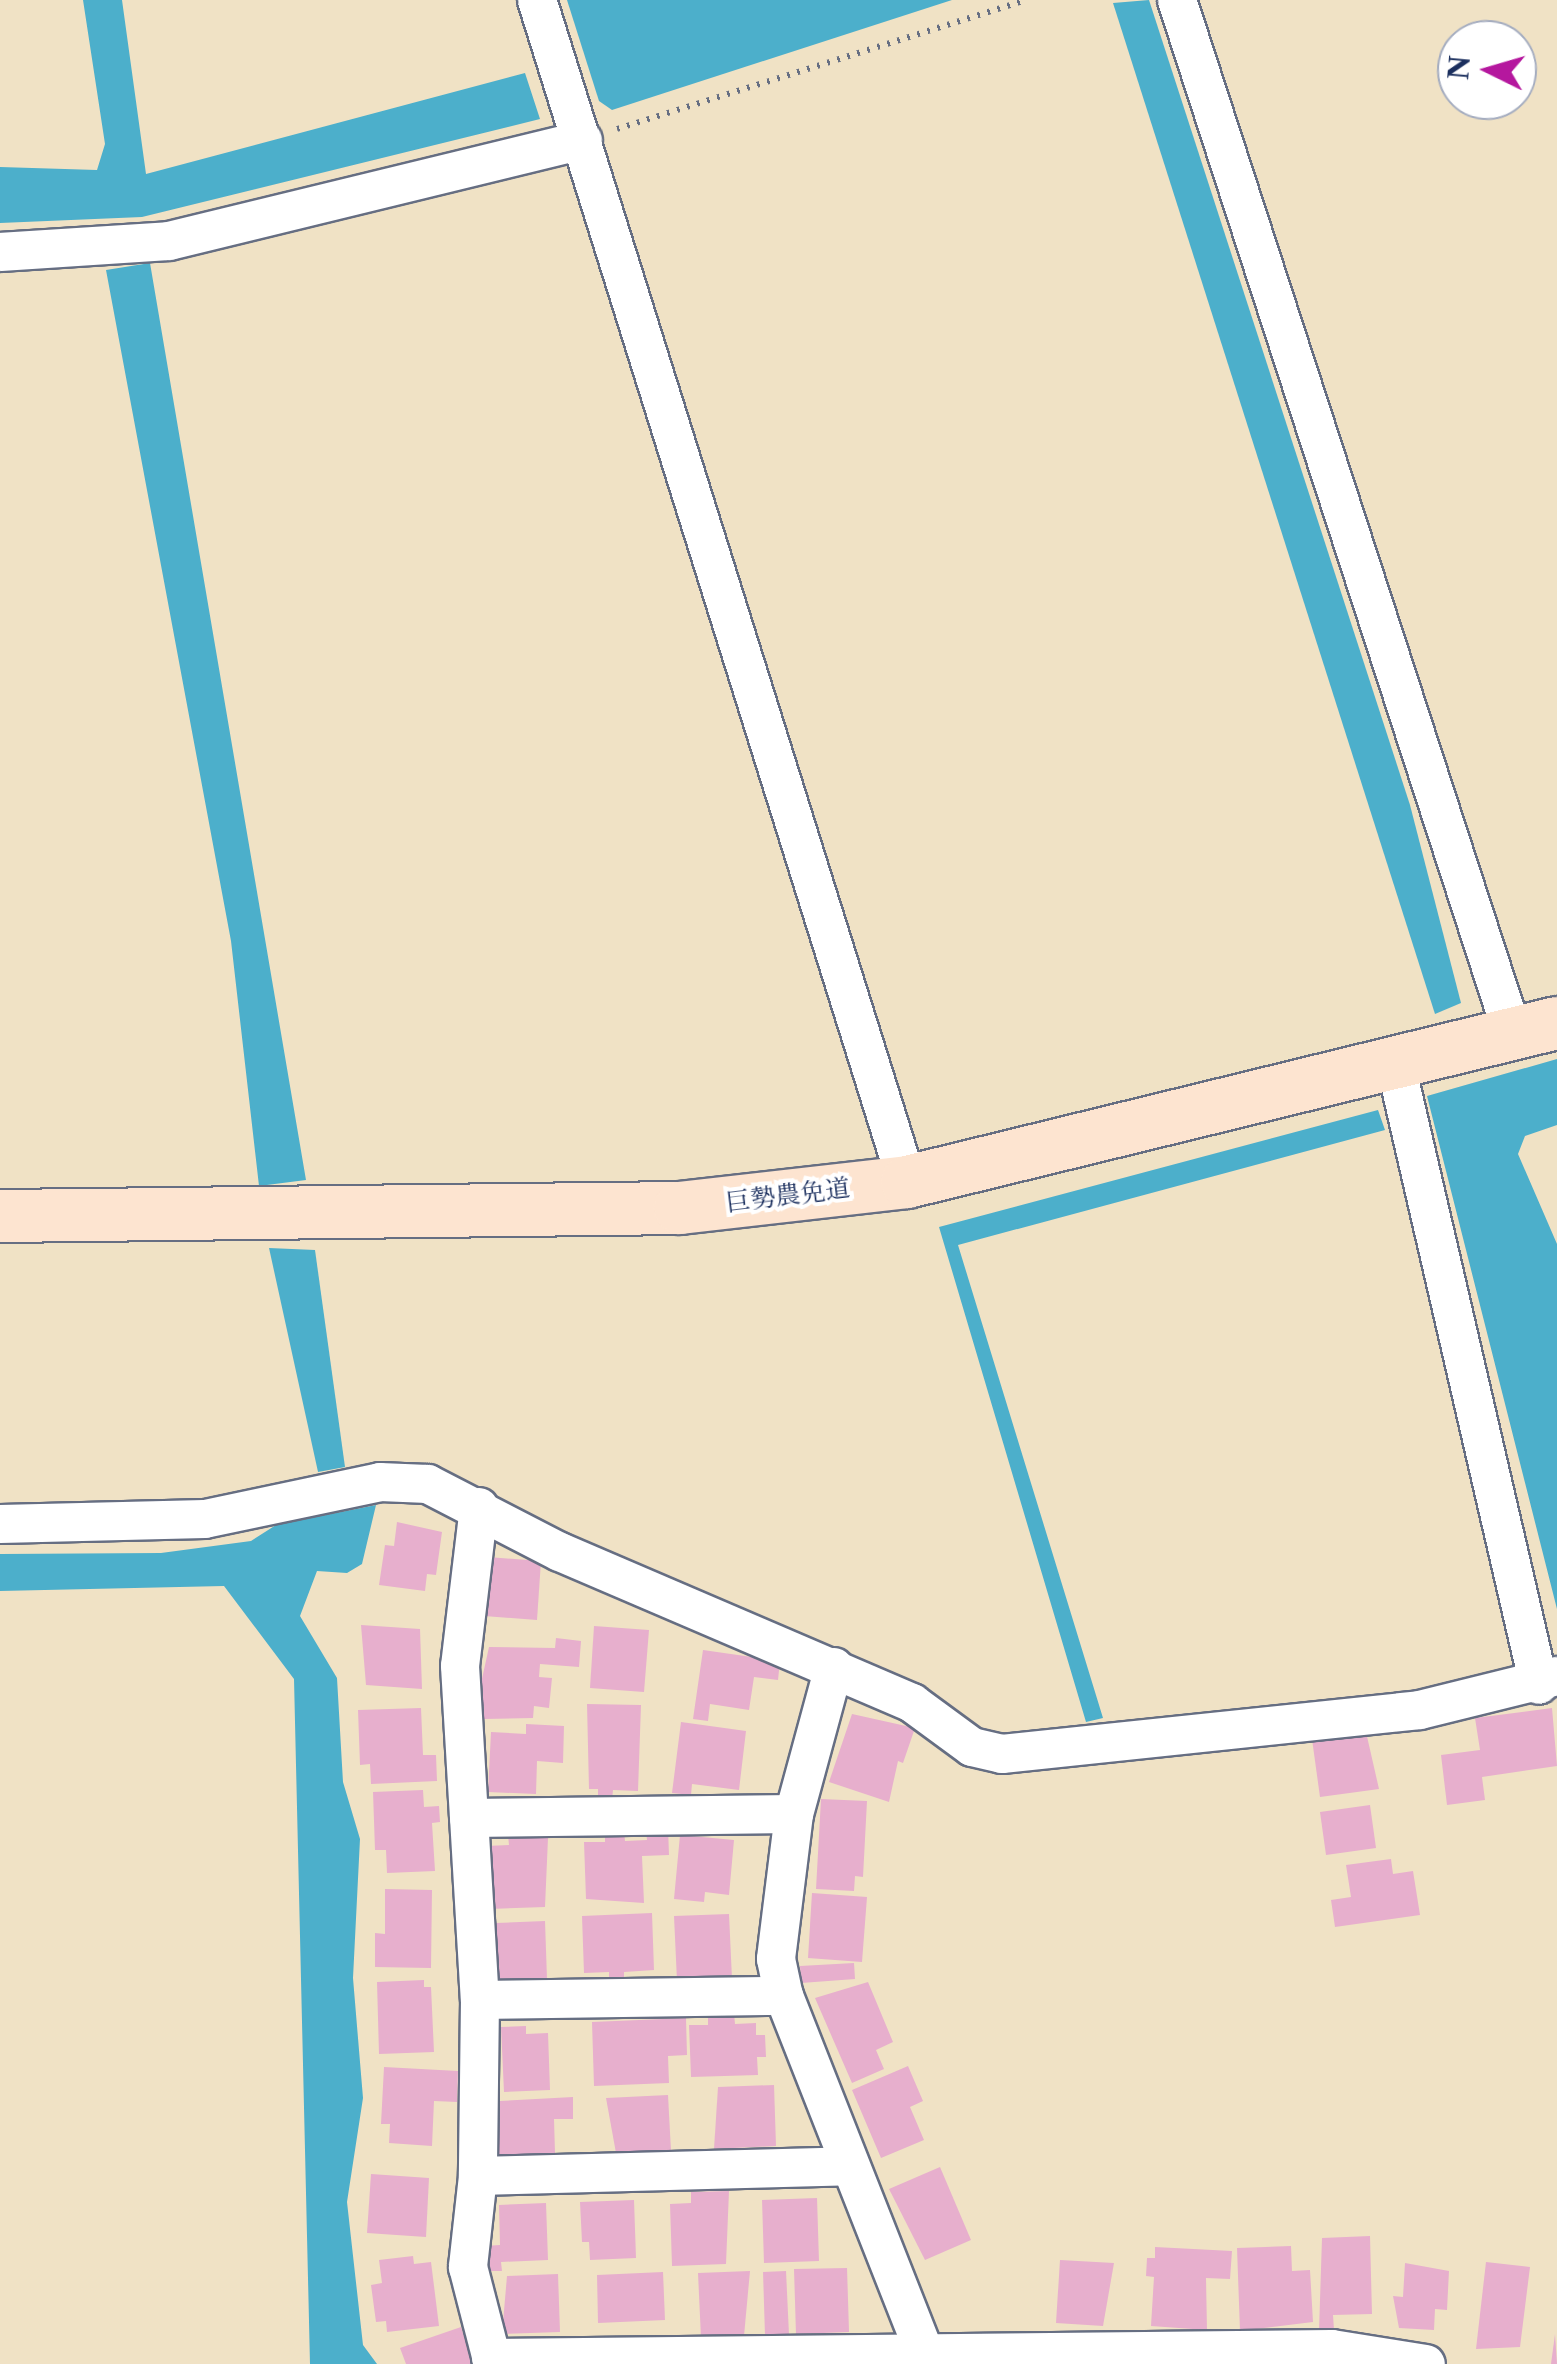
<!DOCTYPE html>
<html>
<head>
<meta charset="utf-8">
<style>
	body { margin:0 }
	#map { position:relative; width:1557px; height:2364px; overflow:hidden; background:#f0e2c5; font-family:"Libre Caslon Text","Noto Serif JP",serif }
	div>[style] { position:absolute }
	.water>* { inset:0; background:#4cafcb }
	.building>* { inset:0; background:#e7afcd }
	.path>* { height:6px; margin-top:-3px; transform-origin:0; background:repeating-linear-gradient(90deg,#666e82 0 2.5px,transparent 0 10.5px) }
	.roads { filter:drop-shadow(2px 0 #666e82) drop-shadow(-2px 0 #666e82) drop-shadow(0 2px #666e82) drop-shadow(0 -2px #666e82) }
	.street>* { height:38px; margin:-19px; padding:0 19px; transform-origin:19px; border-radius:19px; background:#fff }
	.secondary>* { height:52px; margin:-26px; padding:0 26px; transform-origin:26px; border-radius:26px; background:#fde4d0 }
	span { translate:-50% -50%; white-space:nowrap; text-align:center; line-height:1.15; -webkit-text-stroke:8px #fff; paint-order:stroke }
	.street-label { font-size:25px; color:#1b2f5e }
	.north { position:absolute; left:1437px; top:20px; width:100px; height:100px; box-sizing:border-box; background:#fff; border:2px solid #a4acbf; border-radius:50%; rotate:275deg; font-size:28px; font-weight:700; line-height:40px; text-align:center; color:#1b2f5e }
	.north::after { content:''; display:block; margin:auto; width:35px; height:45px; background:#b5179e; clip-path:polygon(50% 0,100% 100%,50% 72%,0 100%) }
</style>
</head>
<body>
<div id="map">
	<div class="water">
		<i style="clip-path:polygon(83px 0,122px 0,146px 174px,525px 73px,540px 119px,142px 217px,0 223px,0 167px,97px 170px,105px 144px)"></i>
		<i style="clip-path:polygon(567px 0,952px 0,612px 110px,599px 101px)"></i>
		<i style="clip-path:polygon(1149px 0,1410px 805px,1461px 1003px,1435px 1014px,1113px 3px)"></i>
		<i style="clip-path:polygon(150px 263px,306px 1180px,259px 1186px,231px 941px,106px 270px)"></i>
		<i style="clip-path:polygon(1557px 1059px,1557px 1125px,1525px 1136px,1518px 1154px,1557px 1244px,1557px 1609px,1427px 1096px)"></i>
		<i style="clip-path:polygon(1378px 1110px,1385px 1130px,958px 1245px,1103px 1718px,1086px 1722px,939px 1227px)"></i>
		<i style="clip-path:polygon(269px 1248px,315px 1250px,345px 1467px,318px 1472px)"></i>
		<i style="clip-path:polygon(376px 1505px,362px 1564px,347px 1573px,317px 1571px,300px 1616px,337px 1678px,343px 1782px,360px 1839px,353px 1978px,363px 2098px,347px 2202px,363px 2345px,377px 2364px,310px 2364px,294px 1679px,224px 1586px,0 1591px,0 1554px,161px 1553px,251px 1541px,276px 1525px)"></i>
	</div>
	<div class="building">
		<i style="clip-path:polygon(397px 1522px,442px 1532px,436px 1575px,427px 1574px,425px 1591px,379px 1585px,385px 1545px,394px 1546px)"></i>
		<i style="clip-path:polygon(488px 1557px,541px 1561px,537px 1620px,484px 1616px)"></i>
		<i style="clip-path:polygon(361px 1625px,420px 1629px,422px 1689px,366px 1685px)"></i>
		<i style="clip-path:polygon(594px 1626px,649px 1630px,644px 1692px,590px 1688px)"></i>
		<i style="clip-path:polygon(556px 1638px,581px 1641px,579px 1667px,540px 1664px,539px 1677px,552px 1678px,549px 1708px,534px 1706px,533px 1718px,484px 1719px,484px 1706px,476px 1706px,489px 1647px,555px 1648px)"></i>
		<i style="clip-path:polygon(703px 1650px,780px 1661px,778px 1680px,754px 1677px,749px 1710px,710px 1704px,708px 1721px,693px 1719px)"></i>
		<i style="clip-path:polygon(587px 1704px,641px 1705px,638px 1791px,613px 1790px,612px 1800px,598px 1800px,598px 1789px,589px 1789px)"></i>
		<i style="clip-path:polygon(421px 1708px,423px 1755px,436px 1755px,437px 1781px,371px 1784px,370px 1764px,360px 1765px,358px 1710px)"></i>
		<i style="clip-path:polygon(1552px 1708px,1557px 1766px,1482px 1777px,1485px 1800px,1447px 1805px,1441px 1755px,1480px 1750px,1475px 1718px)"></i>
		<i style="clip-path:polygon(852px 1714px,915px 1728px,903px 1763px,898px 1761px,889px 1802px,829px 1782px)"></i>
		<i style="clip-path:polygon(681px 1722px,746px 1731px,739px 1790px,692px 1784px,691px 1795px,672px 1793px)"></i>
		<i style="clip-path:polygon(526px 1724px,564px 1726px,563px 1763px,537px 1761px,536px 1794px,488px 1792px,491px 1732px,526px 1734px)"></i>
		<i style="clip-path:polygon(1366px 1732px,1379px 1789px,1320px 1797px,1312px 1739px)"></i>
		<i style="clip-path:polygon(423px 1790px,424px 1807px,439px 1806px,440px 1822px,432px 1823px,435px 1871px,387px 1873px,386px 1850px,375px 1850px,373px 1792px)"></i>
		<i style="clip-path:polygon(821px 1799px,867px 1801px,863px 1877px,855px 1876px,854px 1891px,816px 1889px)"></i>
		<i style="clip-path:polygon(1370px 1805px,1376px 1848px,1326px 1855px,1320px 1812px)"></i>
		<i style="clip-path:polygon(668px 1828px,669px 1855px,642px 1856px,644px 1903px,586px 1899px,584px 1842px,605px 1842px,605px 1832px,624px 1831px,625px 1841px,647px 1840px,646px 1829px)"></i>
		<i style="clip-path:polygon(532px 1834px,548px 1838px,545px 1907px,489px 1909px,486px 1846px,509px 1845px,508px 1835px)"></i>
		<i style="clip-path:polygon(680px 1835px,734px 1840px,729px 1895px,705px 1892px,704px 1902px,674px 1899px)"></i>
		<i style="clip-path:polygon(1391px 1859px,1393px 1874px,1413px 1871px,1420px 1915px,1335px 1927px,1331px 1900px,1351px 1897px,1346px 1865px)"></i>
		<i style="clip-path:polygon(385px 1889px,432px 1890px,431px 1968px,375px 1967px,375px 1933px,385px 1934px)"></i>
		<i style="clip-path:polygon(812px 1893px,867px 1897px,862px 1962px,808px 1958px)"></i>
		<i style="clip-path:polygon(652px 1913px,654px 1970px,624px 1972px,624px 1980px,609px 1980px,609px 1972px,584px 1973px,582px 1916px)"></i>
		<i style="clip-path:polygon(729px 1914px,732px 1979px,677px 1981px,674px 1916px)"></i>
		<i style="clip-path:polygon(545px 1921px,547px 1979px,498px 1981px,496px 1923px)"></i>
		<i style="clip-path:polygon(854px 1963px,855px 1979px,801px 1983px,800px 1966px)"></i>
		<i style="clip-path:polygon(424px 1980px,424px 1987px,431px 1987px,434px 2052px,379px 2054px,377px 1982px)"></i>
		<i style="clip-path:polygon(868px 1982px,893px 2042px,876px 2050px,884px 2069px,852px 2083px,815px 1998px)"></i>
		<i style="clip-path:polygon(734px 2013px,735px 2024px,756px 2023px,756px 2035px,765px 2035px,766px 2057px,757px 2057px,758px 2075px,691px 2077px,689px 2025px,708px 2025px,708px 2014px)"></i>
		<i style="clip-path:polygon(686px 2018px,687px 2055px,668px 2056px,669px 2083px,594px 2086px,592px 2022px)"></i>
		<i style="clip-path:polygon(526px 2026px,526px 2034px,548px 2033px,550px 2090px,504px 2092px,501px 2027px)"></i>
		<i style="clip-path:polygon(908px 2066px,923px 2101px,910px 2107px,924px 2140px,881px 2158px,852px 2090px)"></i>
		<i style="clip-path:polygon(384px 2067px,458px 2071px,457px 2102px,434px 2101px,432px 2146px,389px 2143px,390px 2124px,381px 2124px)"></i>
		<i style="clip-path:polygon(774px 2085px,776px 2146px,714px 2149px,718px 2087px)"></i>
		<i style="clip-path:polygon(668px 2095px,671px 2151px,616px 2153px,606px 2098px)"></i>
		<i style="clip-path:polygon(573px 2097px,573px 2119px,554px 2119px,555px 2153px,495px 2155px,500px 2101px)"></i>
		<i style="clip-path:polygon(940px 2167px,971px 2240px,925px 2260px,889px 2189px)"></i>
		<i style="clip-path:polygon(371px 2174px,429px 2178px,426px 2237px,367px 2233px)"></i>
		<i style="clip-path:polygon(729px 2191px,726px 2264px,672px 2266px,670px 2204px,691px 2203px,691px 2192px)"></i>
		<i style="clip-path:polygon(817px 2198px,819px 2261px,764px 2263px,762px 2200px)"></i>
		<i style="clip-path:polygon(634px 2200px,636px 2258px,590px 2260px,589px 2242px,582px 2242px,580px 2202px)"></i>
		<i style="clip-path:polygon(546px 2203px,548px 2260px,501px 2262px,502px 2271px,486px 2271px,485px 2246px,500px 2245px,499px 2205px)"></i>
		<i style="clip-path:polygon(1370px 2236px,1372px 2314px,1333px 2315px,1334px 2330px,1319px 2331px,1322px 2238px)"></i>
		<i style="clip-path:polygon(1291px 2246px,1292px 2271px,1310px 2270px,1313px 2322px,1240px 2331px,1237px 2248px)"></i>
		<i style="clip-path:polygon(1155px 2247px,1232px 2251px,1230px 2279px,1206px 2278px,1207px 2330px,1151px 2326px,1154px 2277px,1146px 2276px,1147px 2258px,1155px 2258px)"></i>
		<i style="clip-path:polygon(413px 2256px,414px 2264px,431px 2262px,439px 2326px,387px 2332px,386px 2321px,376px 2322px,371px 2285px,382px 2283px,379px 2260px)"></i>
		<i style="clip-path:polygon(1060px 2260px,1114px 2263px,1103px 2326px,1056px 2323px)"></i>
		<i style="clip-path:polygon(1486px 2262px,1530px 2267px,1520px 2347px,1476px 2349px)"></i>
		<i style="clip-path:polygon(1405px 2263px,1449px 2271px,1447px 2310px,1435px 2309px,1434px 2330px,1399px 2328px,1393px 2296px,1403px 2297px)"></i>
		<i style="clip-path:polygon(847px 2268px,849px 2332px,796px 2334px,794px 2269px)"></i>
		<i style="clip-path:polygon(750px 2271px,744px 2336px,701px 2338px,698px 2273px)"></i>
		<i style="clip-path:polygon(786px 2271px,789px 2335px,765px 2336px,763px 2272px)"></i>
		<i style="clip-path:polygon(663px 2272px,665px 2320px,598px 2323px,597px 2275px)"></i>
		<i style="clip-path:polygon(558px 2274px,560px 2332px,502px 2334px,507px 2276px)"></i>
		<i style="clip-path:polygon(461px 2327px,473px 2364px,406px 2364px,400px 2348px)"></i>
		<i style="clip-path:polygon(1555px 2334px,1557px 2364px,1551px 2364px)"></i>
	</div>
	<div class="path">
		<i style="left:617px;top:129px;width:428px;rotate:-17.5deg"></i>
	</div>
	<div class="roads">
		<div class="street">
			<i style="left:537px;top:0;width:1239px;rotate:72.62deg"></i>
			<i style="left:1177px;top:0;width:1088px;rotate:72.01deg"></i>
			<i style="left:0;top:252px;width:169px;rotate:-3.7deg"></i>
			<i style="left:169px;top:241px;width:426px;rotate:-13.7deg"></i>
			<i style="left:1396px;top:1066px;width:635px;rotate:76.99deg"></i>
			<i style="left:479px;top:1507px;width:160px;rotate:96.8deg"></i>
			<i style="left:460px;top:1666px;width:335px;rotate:86.6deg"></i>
			<i style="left:480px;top:2000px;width:176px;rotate:90.7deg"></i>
			<i style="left:478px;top:2176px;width:92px;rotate:96.3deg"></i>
			<i style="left:468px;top:2267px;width:100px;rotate:75.5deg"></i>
			<i style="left:0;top:1524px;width:205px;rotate:-1.4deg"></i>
			<i style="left:205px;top:1519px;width:179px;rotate:-11.9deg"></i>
			<i style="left:380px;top:1482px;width:48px;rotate:2.4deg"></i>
			<i style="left:428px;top:1484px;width:148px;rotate:27.3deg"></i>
			<i style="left:560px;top:1552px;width:383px;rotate:23.2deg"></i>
			<i style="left:912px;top:1703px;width:74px;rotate:36.3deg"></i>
			<i style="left:972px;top:1747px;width:31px;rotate:13deg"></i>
			<i style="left:1002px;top:1754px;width:420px;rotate:-6deg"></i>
			<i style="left:1420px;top:1710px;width:141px;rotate:-13.9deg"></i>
			<i style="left:834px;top:1667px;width:152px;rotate:105.2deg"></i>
			<i style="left:794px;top:1814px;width:146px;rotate:97.1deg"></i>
			<i style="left:776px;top:1959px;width:38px;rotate:78deg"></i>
			<i style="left:784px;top:1996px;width:379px;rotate:68.5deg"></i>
			<i style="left:923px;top:2349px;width:15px;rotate:94deg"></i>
			<i style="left:469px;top:1818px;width:325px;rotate:-0.7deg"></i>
			<i style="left:480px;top:2000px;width:304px;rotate:-0.8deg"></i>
			<i style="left:478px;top:2176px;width:372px;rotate:-1.5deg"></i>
			<i style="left:491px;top:2358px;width:841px;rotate:-0.61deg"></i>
			<i style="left:1332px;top:2349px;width:95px;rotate:9.1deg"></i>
		</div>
		<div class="secondary">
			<i style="left:0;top:1216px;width:680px;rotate:-0.67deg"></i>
			<i style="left:680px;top:1208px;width:228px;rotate:-6.5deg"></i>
			<i style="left:907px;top:1182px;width:669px;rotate:-13.75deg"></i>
		</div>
	</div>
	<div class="street-label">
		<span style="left:788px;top:1196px;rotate:-7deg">巨勢農免道</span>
	</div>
	<div class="north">N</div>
</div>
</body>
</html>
